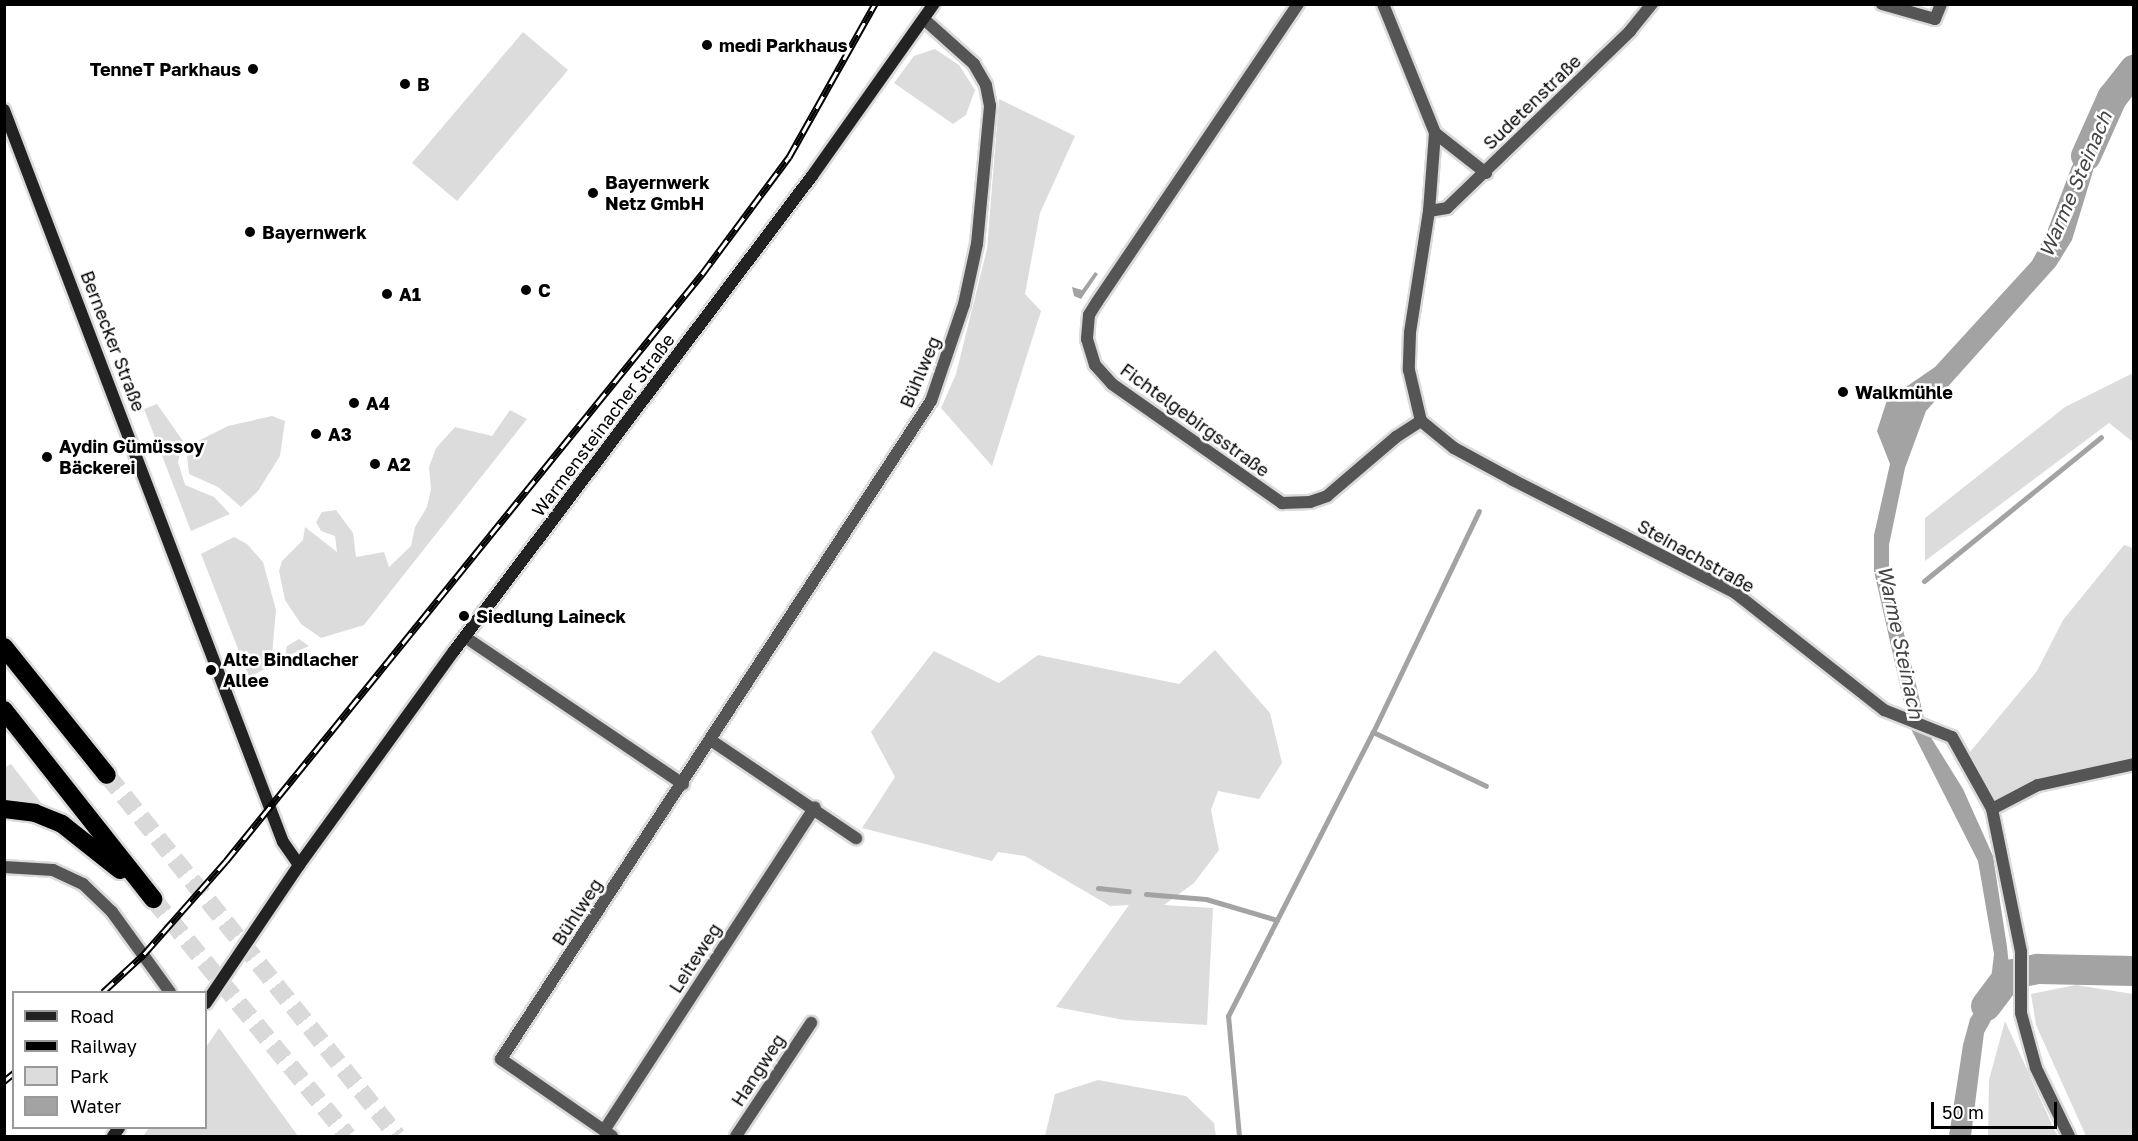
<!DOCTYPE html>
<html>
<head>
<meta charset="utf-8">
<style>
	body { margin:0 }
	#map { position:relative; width:2138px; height:1141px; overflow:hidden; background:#fff; font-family:"Golos Text",sans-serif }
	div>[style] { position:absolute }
	.green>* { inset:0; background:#dcdcdc }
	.water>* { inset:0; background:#a3a3a3 }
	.stream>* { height:5px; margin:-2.5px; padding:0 2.5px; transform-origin:2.5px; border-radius:2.5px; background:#a3a3a3 }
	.river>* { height:30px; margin:-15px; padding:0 15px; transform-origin:15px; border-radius:15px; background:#a3a3a3 }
	.highway-tunnel>* { height:18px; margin-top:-9px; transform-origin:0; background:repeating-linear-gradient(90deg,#d9d9d9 0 18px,transparent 0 27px) }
	.roads { filter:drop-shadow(2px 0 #dbdbdb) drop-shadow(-2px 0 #dbdbdb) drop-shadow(0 2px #dbdbdb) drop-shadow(0 -2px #dbdbdb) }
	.street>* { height:12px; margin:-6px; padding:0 6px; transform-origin:6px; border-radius:6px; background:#555 }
	.secondary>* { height:12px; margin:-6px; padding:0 6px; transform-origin:6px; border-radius:6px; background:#222 }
	.highway>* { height:18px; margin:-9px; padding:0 9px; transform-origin:9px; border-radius:9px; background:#000 }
	.rail>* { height:7px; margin-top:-3.5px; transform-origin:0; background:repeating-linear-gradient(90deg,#fff 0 14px,#000 0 28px); box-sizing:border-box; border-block:2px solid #000 }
	.dots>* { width:16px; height:16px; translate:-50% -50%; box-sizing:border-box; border:3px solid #fff; border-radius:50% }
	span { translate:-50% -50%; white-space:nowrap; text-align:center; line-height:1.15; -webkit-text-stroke:5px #fff; paint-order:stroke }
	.poi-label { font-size:18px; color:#000; font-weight:700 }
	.left { translate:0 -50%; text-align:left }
	.right { translate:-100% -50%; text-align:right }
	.street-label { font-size:18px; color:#000 }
	.water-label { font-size:20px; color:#444; font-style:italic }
	.frame { position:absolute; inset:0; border:6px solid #000; pointer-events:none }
	.legend { position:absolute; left:12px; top:991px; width:195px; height:138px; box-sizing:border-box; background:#fff; border:2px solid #999; margin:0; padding:8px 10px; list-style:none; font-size:18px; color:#000 }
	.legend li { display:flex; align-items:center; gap:12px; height:30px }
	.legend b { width:30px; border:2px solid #999 }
	.scale { position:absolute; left:1931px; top:1102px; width:126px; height:27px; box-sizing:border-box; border:3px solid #000; border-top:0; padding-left:8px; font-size:18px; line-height:21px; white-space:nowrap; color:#000; -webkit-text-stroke:4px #fff; paint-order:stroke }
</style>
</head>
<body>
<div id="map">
	<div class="green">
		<i style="clip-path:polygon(523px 32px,568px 70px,457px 201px,412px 163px)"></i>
		<i style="clip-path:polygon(935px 49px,959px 65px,975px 90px,966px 115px,953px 124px,894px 83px,914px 56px)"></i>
		<i style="clip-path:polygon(999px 99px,1075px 136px,1040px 213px,1025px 294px,1041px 311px,992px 466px,941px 408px,956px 374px,987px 249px)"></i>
		<i style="clip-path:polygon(2133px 373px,2133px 442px,2109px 423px,1925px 561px,1925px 518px,2065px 407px)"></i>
		<i style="clip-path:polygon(157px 404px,183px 441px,178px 462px,185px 485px,214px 497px,230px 514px,191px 531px,144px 409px)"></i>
		<i style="clip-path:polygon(510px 410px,527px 419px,364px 625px,321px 638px,301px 624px,285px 600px,279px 571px,282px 561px,303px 540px,305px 527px,337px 552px,335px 536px,321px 531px,316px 522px,322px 512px,336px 510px,353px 533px,356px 557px,384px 552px,389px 567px,411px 546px,415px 527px,427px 507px,431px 489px,429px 467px,436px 448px,455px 427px,492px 436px)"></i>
		<i style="clip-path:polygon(272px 416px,285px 421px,280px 456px,258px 491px,241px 507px,218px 487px,189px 474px,187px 456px,198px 441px,228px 426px)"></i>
		<i style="clip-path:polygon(234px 537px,247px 544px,263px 562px,276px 610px,271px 666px,249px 677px,201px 554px)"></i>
		<i style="clip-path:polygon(2124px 545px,2133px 548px,2133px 764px,2064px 777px,1992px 809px,1965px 758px,2037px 671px,2063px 620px)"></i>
		<i style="clip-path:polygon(299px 639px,309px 646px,285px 657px,287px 646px)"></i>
		<i style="clip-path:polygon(1215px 650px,1270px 713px,1282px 763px,1259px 799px,1218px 791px,1211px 810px,1219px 850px,1194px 883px,1164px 905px,1213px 908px,1207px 1025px,1124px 1020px,1056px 1007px,1129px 905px,1110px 906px,1025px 856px,998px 852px,992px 861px,862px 828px,895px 777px,871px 732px,934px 651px,999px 683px,1038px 655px,1179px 684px)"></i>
		<i style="clip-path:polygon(11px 764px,46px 809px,5px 798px,4px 768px)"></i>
		<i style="clip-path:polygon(2076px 985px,2133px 994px,2133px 1136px,2086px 1136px,2036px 1025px,2031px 994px)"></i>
		<i style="clip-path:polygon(2005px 1021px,2055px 1131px,2058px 1136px,1988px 1136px,1989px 1080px)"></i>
		<i style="clip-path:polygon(219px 1028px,298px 1136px,299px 1136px,143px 1136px,149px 1128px,206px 1128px,206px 1047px)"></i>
		<i style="clip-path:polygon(1098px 1080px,1186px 1096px,1214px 1123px,1216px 1136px,1045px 1136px,1055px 1094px)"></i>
	</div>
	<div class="water">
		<i style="clip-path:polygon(2100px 119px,2104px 120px,2093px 171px,2072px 240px,2056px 266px,1926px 411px,1905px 468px,1889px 545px,1889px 570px,1927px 731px,1963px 789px,1993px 856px,2007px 947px,2011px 984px,1984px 1033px,1971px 1136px,1949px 1136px,1963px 1045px,1970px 1019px,1990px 988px,1994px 954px,1978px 861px,1909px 725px,1874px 571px,1874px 535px,1890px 464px,1877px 431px,1887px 400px,1935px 367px,2032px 261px,2045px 237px,2072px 166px)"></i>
		<i style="clip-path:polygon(1095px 272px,1098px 274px,1081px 299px,1074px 296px,1072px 287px,1082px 290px)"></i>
	</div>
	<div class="stream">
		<i style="left:1924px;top:581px;width:228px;rotate:-39.1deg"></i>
		<i style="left:1373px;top:732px;width:125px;rotate:25.5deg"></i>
		<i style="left:1098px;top:888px;width:31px;rotate:6deg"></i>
		<i style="left:1146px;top:894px;width:60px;rotate:4.8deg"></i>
		<i style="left:1206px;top:899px;width:74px;rotate:16.5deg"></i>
		<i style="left:1239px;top:1136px;width:121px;rotate:-95.2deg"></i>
		<i style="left:1228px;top:1016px;width:319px;rotate:-63deg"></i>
		<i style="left:1373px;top:732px;width:245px;rotate:-64.4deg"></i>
	</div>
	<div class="river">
		<i style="left:2086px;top:156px;width:64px;rotate:-65.9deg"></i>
		<i style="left:2112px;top:98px;width:36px;rotate:-52deg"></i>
		<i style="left:1986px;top:1006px;width:39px;rotate:-53deg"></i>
		<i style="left:2009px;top:975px;width:30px;rotate:-12deg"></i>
		<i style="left:2038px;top:969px;width:96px;rotate:1.2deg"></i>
	</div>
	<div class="highway-tunnel">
		<i style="left:107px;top:775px;width:463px;rotate:51.2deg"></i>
		<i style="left:153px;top:899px;width:307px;rotate:50.6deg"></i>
	</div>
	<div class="roads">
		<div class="street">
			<i style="left:1298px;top:4px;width:359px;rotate:124deg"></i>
			<i style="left:1097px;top:302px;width:15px;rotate:122deg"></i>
			<i style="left:1089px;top:315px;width:24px;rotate:95deg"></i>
			<i style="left:1087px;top:339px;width:27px;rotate:73deg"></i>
			<i style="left:1095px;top:365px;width:25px;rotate:48deg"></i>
			<i style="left:1112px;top:384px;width:208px;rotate:35deg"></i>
			<i style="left:1282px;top:503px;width:28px;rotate:-2deg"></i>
			<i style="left:1310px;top:502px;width:18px;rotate:-19deg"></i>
			<i style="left:1327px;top:496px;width:91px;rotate:-40.5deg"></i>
			<i style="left:1396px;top:437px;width:30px;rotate:-33deg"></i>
			<i style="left:1383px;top:4px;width:139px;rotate:68deg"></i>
			<i style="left:1435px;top:133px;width:78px;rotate:94.4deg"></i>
			<i style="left:1429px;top:211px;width:123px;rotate:98.9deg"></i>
			<i style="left:1410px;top:333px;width:37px;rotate:92deg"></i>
			<i style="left:1409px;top:370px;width:52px;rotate:76.8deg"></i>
			<i style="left:1421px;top:421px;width:43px;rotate:39.3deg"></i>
			<i style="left:1454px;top:448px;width:67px;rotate:28.5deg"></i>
			<i style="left:1513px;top:480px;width:248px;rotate:26.9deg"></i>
			<i style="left:1734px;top:592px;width:191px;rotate:38.2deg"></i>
			<i style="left:1884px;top:710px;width:73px;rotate:21.7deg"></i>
			<i style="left:1952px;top:737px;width:82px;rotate:60.9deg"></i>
			<i style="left:1992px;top:809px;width:146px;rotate:78.5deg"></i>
			<i style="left:2021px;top:952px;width:61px;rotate:90deg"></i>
			<i style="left:2021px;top:1013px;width:57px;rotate:74.7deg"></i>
			<i style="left:2036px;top:1068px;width:76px;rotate:64.1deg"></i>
			<i style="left:1882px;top:4px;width:55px;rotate:15.8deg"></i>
			<i style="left:1935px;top:19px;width:16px;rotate:-68deg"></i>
			<i style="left:1435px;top:133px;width:65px;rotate:38.1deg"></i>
			<i style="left:1429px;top:211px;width:18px;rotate:-9deg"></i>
			<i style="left:1447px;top:208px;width:255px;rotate:-44deg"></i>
			<i style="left:1630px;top:31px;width:35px;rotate:-51deg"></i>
			<i style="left:465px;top:637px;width:263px;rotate:34deg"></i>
			<i style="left:712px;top:741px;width:174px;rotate:34deg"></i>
			<i style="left:1992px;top:809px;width:52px;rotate:-27.6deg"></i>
			<i style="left:2038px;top:785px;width:98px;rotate:-12.3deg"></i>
			<i style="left:4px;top:867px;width:49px;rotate:3.5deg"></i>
			<i style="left:53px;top:870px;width:33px;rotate:25deg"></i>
			<i style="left:83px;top:884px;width:40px;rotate:44deg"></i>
			<i style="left:112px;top:912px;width:99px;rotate:54.1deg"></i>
			<i style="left:605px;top:1129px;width:384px;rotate:-56.9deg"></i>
			<i style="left:612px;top:1136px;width:135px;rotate:-145.3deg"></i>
			<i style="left:501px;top:1059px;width:786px;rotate:-56.84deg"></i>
			<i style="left:931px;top:401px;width:102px;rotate:-71.2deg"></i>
			<i style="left:964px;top:304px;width:61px;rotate:-77.8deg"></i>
			<i style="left:977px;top:244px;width:139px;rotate:-84.6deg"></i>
			<i style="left:990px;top:106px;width:21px;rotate:-101deg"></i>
			<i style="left:986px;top:85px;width:24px;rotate:-120deg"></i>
			<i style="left:974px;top:64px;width:66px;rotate:-138.1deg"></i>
			<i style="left:736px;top:1136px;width:136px;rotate:-56.4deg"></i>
		</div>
		<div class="secondary">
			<i style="left:4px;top:110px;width:783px;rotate:69.14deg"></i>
			<i style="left:283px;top:842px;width:28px;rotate:55deg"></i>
			<i style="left:206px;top:1003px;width:166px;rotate:-56deg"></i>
			<i style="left:299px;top:865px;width:264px;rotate:-54.1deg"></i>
			<i style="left:454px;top:651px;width:595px;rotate:-53deg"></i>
			<i style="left:812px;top:176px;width:211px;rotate:-54.7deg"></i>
			<i style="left:113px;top:1136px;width:10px;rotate:-53deg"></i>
		</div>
		<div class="highway">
			<i style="left:4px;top:647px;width:164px;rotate:51.2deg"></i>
			<i style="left:4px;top:710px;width:241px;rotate:51.7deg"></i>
			<i style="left:4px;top:809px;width:31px;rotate:7deg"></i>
			<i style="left:35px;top:813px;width:29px;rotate:22deg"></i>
			<i style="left:62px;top:824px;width:74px;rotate:38.4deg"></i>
		</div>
	</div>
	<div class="rail">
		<i style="left:103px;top:992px;width:56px;rotate:-42.8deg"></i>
		<i style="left:144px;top:954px;width:124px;rotate:-48.6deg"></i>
		<i style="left:226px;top:861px;width:756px;rotate:-50.96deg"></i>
		<i style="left:702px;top:274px;width:146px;rotate:-53.4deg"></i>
		<i style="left:789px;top:157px;width:176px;rotate:-60.7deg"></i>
		<i style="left:4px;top:1081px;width:13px;rotate:-39deg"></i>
	</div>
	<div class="dots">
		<i style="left:707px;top:45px;background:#000"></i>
		<i style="left:253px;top:69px;background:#000"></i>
		<i style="left:405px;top:84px;background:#000"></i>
		<i style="left:593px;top:193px;background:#000"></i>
		<i style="left:250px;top:232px;background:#000"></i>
		<i style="left:526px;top:290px;background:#000"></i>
		<i style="left:387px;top:294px;background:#000"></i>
		<i style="left:1843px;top:392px;background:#000"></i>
		<i style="left:354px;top:403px;background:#000"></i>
		<i style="left:316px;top:434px;background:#000"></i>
		<i style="left:47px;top:457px;background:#000"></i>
		<i style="left:375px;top:464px;background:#000"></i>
		<i style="left:464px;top:616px;background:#000"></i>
		<i style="left:211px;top:670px;background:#000"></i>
	</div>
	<div class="poi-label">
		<span class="left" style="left:719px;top:45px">medi Parkhaus</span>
		<span class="right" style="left:241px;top:69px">TenneT Parkhaus</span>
		<span class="left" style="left:417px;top:84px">B</span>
		<span class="left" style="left:605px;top:193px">Bayernwerk<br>Netz GmbH</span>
		<span class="left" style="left:262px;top:232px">Bayernwerk</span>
		<span class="left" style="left:538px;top:290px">C</span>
		<span class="left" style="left:399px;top:294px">A1</span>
		<span class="left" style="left:1855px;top:392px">Walkmühle</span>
		<span class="left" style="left:366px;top:403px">A4</span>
		<span class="left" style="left:328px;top:434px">A3</span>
		<span class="left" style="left:59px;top:457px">Aydin Gümüssoy<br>Bäckerei</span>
		<span class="left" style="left:387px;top:464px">A2</span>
		<span class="left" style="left:476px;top:616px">Siedlung Laineck</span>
		<span class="left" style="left:223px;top:670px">Alte Bindlacher<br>Allee</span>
	</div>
	<div class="street-label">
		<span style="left:1532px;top:102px;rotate:-44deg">Sudetenstraße</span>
		<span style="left:113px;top:341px;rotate:69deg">Bernecker Straße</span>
		<span style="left:920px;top:372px;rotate:-67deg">Bühlweg</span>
		<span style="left:1195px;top:420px;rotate:36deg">Fichtelgebirgsstraße</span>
		<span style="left:603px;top:425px;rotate:-53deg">Warmensteinacher Straße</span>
		<span style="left:1696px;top:556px;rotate:29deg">Steinachstraße</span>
		<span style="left:577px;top:912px;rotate:-57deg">Bühlweg</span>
		<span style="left:695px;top:958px;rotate:-57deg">Leiteweg</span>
		<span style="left:758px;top:1070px;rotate:-57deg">Hangweg</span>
	</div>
	<div class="water-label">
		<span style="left:2075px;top:184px;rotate:-67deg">Warme Steinach</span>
		<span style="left:1901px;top:642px;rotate:78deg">Warme Steinach</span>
	</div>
	<div class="frame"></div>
	<ul class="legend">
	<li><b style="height:8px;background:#222"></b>Road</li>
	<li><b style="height:8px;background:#000"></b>Railway</li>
	<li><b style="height:16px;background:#dcdcdc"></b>Park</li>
	<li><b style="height:16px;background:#a3a3a3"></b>Water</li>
	</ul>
	<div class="scale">50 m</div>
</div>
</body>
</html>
